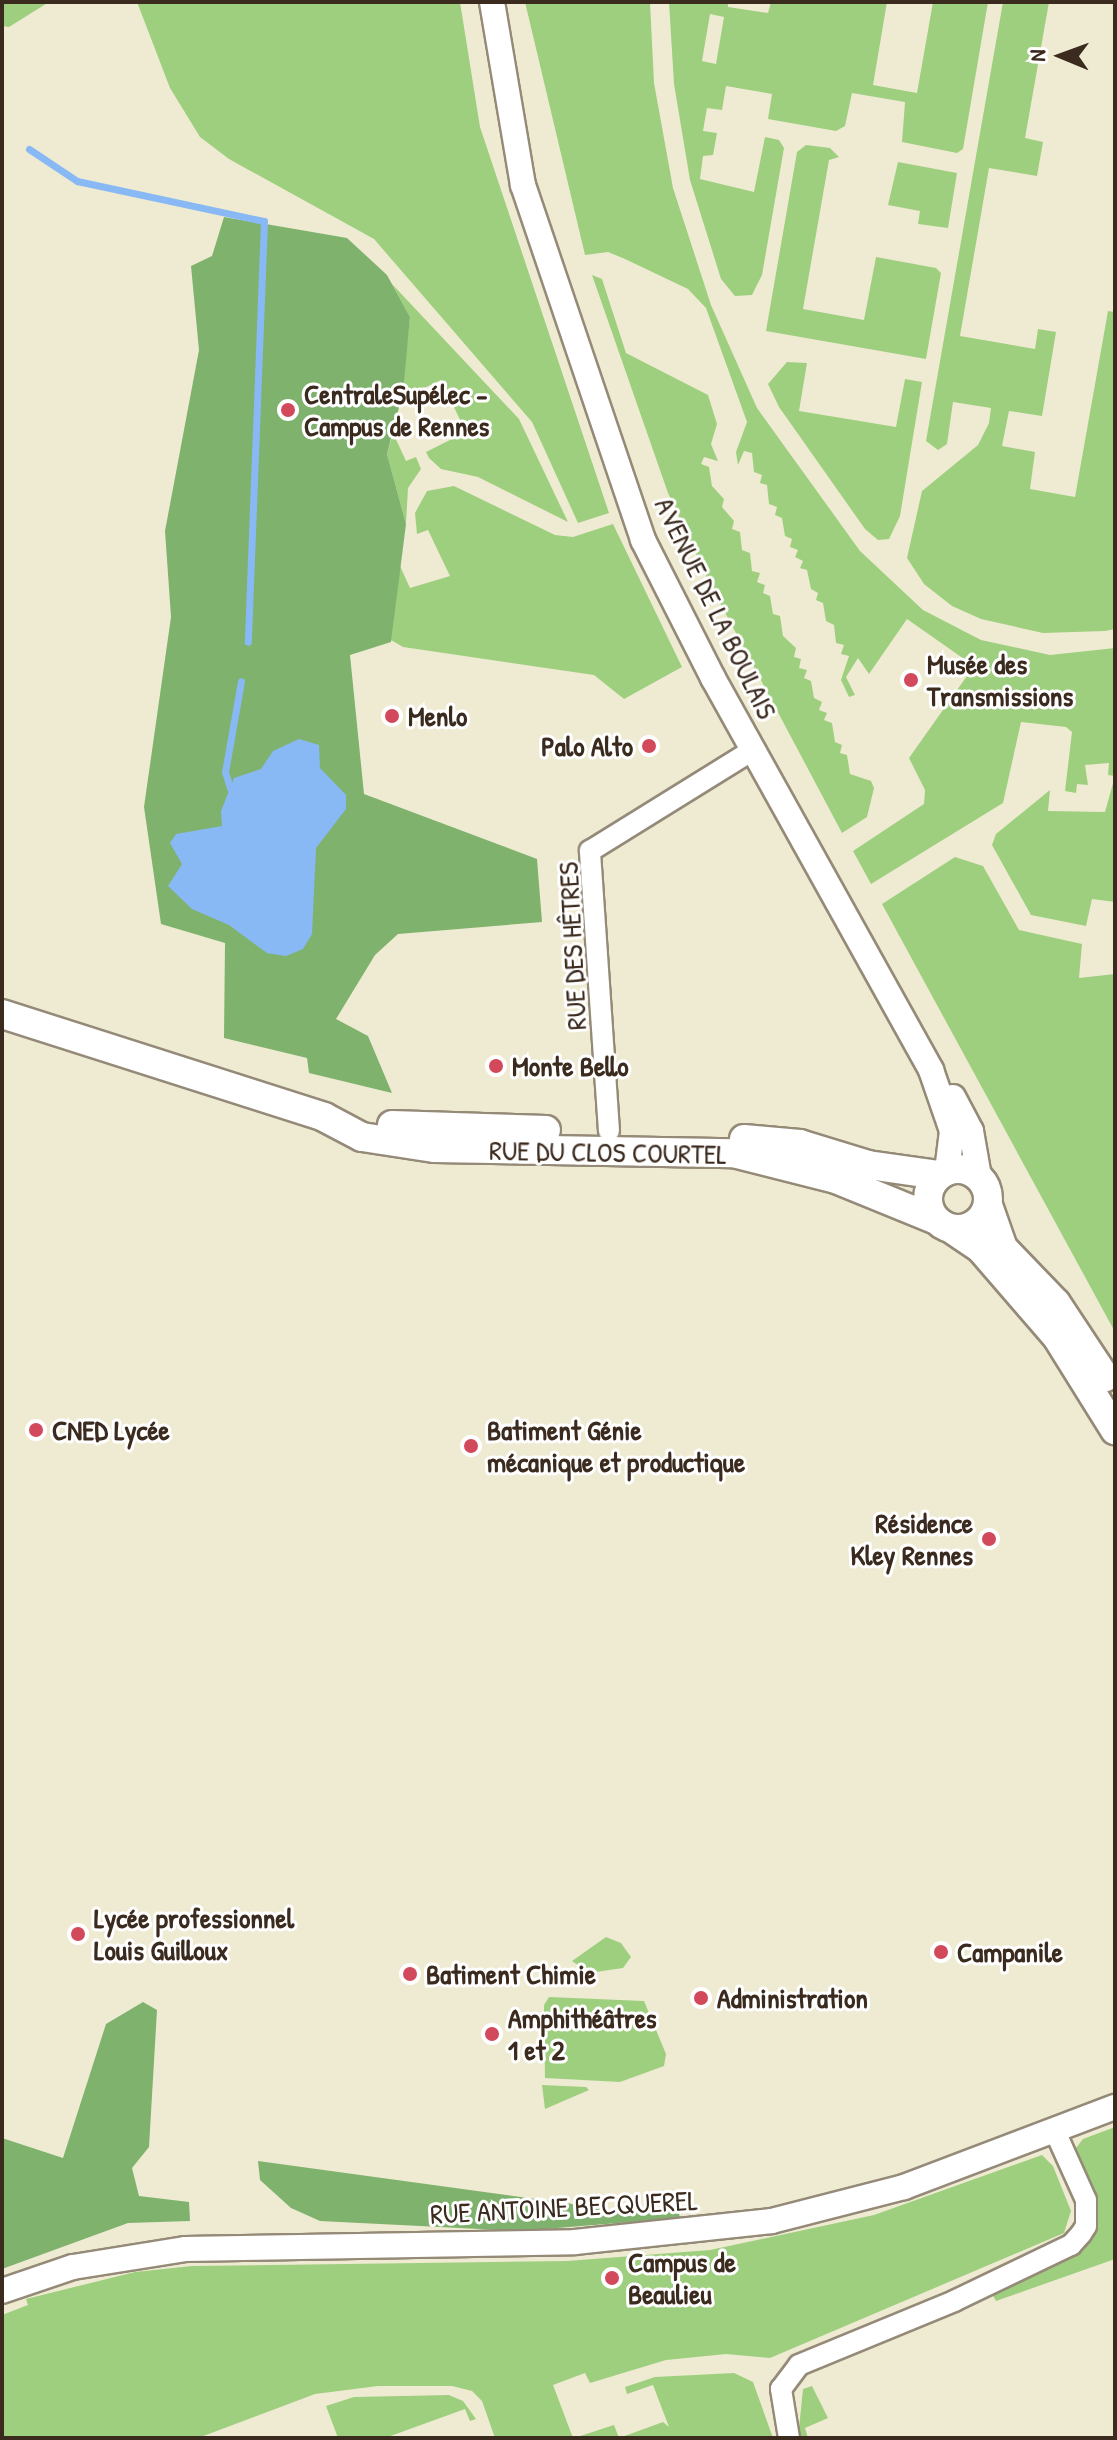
<!DOCTYPE html>
<html>
<head>
<meta charset="utf-8">
<style>
	body { margin:0 }
	#map { position:relative; width:1117px; height:2440px; overflow:hidden; background:#efebd3; font-family:"Patrick Hand",sans-serif }
	div>[style] { position:absolute }
	.green>* { inset:0; background:#9ecf7e }
	.forest>* { inset:0; background:#7eb26d }
	.water>* { inset:0; background:#89b9f5 }
	.stream>* { height:7px; margin:-3.5px; padding:0 3.5px; transform-origin:3.5px; border-radius:3.5px; background:#89b9f5 }
	.roads { filter:drop-shadow(2px 0 #958a78) drop-shadow(-2px 0 #958a78) drop-shadow(0 2px #958a78) drop-shadow(0 -2px #958a78) }
	.minor>* { height:20px; margin:-10px; padding:0 10px; transform-origin:10px; border-radius:10px; background:#fff }
	.tertiary>* { height:24px; margin:-12px; padding:0 12px; transform-origin:12px; border-radius:12px; background:#fff }
	.secondary>* { height:28px; margin:-14px; padding:0 14px; transform-origin:14px; border-radius:14px; background:#fff }
	.secondary>.ring { margin:-14px; padding:0; box-sizing:content-box; background:none; border:28px solid #fff; border-radius:50% }
	.dots>* { width:22px; height:22px; translate:-50% -50%; box-sizing:border-box; border:4px solid #fff; border-radius:50% }
	span { translate:-50% -50%; white-space:nowrap; text-align:center; line-height:1.15; -webkit-text-stroke:6px #fff; paint-order:stroke }
	.poi-label { font-size:28px; color:#3b2a1e; font-weight:700 }
	.left { translate:0 -50%; text-align:left }
	.right { translate:-100% -50%; text-align:right }
	.street-label { font-size:28px; color:#3b2a1e }
	.frame { position:absolute; inset:0; border:4px solid #3b2a1e; pointer-events:none }
	.north { position:absolute; left:1021px; top:16px; width:80px; height:80px; -webkit-text-stroke:6px #fff; paint-order:stroke; rotate:271deg; font-size:22px; font-weight:700; line-height:32px; text-align:center; color:#3b2a1e }
	.north::after { content:''; display:block; margin:auto; width:28px; height:36px; background:#3b2a1e; clip-path:polygon(50% 0,100% 100%,50% 72%,0 100%) }
</style>
</head>
<body>
<div id="map">
	<div class="green">
		<i style="clip-path:polygon(2px 2px,49px 2px,9px 27px,2px 26px)"></i>
		<i style="clip-path:polygon(137px 2px,460px 2px,480px 127px,609px 513px,578px 523px,532px 422px,374px 239px,229px 159px,200px 137px,170px 88px)"></i>
		<i style="clip-path:polygon(525px 2px,650px 2px,654px 83px,673px 188px,711px 305px,757px 408px,860px 551px,923px 610px,981px 640px,1050px 655px,1115px 648px,1115px 902px,1092px 899px,1086px 926px,1031px 915px,992px 845px,996px 834px,1050px 790px,1048px 811px,1105px 812px,1115px 776px,1108px 775px,1109px 763px,1085px 765px,1088px 785px,1077px 784px,1076px 793px,1065px 791px,1072px 732px,1066px 727px,1021px 722px,1003px 803px,871px 884px,853px 851px,924px 804px,925px 790px,909px 758px,974px 666px,907px 619px,869px 674px,858px 658px,846px 677px,855px 695px,849px 697px,841px 680px,849px 656px,841px 654px,844px 645px,836px 643px,834px 625px,826px 621px,823px 603px,816px 600px,818px 593px,811px 589px,807px 570px,800px 568px,803px 561px,795px 557px,798px 550px,790px 547px,792px 539px,785px 536px,782px 518px,775px 515px,777px 507px,769px 504px,767px 485px,760px 483px,762px 475px,754px 472px,752px 453px,744px 451px,738px 465px,736px 452px,747px 422px,706px 308px,688px 289px,625px 259px,608px 252px,585px 255px)"></i>
		<i style="clip-path:polygon(evenodd,669px 2px,728px 2px,728px 7px,768px 13px,771px 2px,887px 2px,873px 85px,917px 93px,933px 2px,988px 2px,963px 149px,957px 153px,902px 142px,905px 102px,852px 93px,845px 126px,836px 131px,768px 119px,772px 94px,726px 86px,722px 110px,707px 108px,703px 131px,717px 133px,713px 155px,703px 156px,700px 179px,754px 192px,765px 137px,779px 140px,784px 148px,762px 275px,752px 295px,735px 296px,721px 279px,690px 180px,674px 84px,669px 2px,710px 14px,724px 17px,716px 64px,702px 61px,710px 14px)"></i>
		<i style="clip-path:polygon(1003px 2px,1049px 2px,1025px 138px,1043px 142px,1037px 176px,989px 168px,960px 336px,1035px 349px,1038px 329px,1056px 332px,1042px 416px,1009px 411px,1002px 446px,1035px 452px,1030px 489px,1075px 497px,1108px 311px,1115px 312px,1115px 629px,1105px 631px,1043px 633px,981px 619px,952px 606px,924px 584px,907px 558px,922px 491px,978px 445px,989px 423px,991px 408px,953px 402px,947px 444px,938px 450px,926px 441px)"></i>
		<i style="clip-path:polygon(806px 145px,830px 148px,839px 157px,829px 160px,803px 309px,864px 320px,876px 257px,936px 268px,941px 273px,926px 359px,766px 331px,797px 152px)"></i>
		<i style="clip-path:polygon(898px 162px,957px 173px,948px 228px,918px 224px,920px 211px,888px 205px)"></i>
		<i style="clip-path:polygon(592px 275px,602px 279px,626px 353px,708px 395px,717px 424px,711px 444px,718px 461px,704px 457px,701px 464px,709px 467px,712px 486px,724px 499px,722px 507px,734px 521px,732px 529px,740px 532px,742px 550px,750px 553px,752px 571px,760px 573px,757px 582px,765px 585px,763px 593px,770px 596px,773px 614px,780px 616px,783px 636px,796px 648px,794px 657px,801px 659px,799px 668px,807px 670px,804px 678px,811px 681px,814px 698px,822px 702px,819px 710px,827px 713px,824px 720px,832px 723px,835px 742px,842px 745px,840px 753px,847px 755px,850px 774px,871px 781px,874px 788px,867px 817px,842px 833px,712px 588px,668px 493px)"></i>
		<i style="clip-path:polygon(392px 284px,519px 419px,568px 522px,478px 477px,441px 469px,429px 458px,426px 452px,452px 439px,450px 433px,463px 426px,441px 380px,401px 399px,410px 317px)"></i>
		<i style="clip-path:polygon(787px 362px,807px 363px,799px 411px,896px 427px,905px 379px,922px 382px,900px 516px,889px 539px,878px 540px,865px 529px,779px 407px,768px 384px)"></i>
		<i style="clip-path:polygon(393px 433px,406px 461px,416px 457px,421px 469px,408px 488px,406px 524px,387px 454px)"></i>
		<i style="clip-path:polygon(454px 486px,555px 535px,573px 537px,613px 524px,682px 667px,624px 699px,594px 675px,403px 647px,391px 640px,400px 566px,410px 588px,450px 576px,428px 530px,417px 534px,415px 513px,427px 491px)"></i>
		<i style="clip-path:polygon(955px 857px,983px 866px,1019px 930px,1082px 944px,1079px 978px,1115px 974px,1115px 1332px,882px 904px)"></i>
		<i style="clip-path:polygon(606px 1937px,621px 1943px,631px 1957px,623px 1968px,589px 1973px,572px 1961px)"></i>
		<i style="clip-path:polygon(549px 1997px,644px 2001px,666px 2054px,664px 2066px,620px 2082px,545px 2078px,544px 2005px)"></i>
		<i style="clip-path:polygon(542px 2085px,586px 2087px,589px 2090px,545px 2109px)"></i>
		<i style="clip-path:polygon(1115px 2127px,1115px 2259px,996px 2301px,991px 2292px,1094px 2229px,1095px 2201px,1076px 2148px,1083px 2139px)"></i>
		<i style="clip-path:polygon(1042px 2155px,1053px 2166px,1071px 2211px,1064px 2233px,770px 2358px,726px 2354px,666px 2360px,590px 2383px,585px 2373px,553px 2385px,573px 2438px,495px 2438px,482px 2401px,472px 2391px,452px 2386px,378px 2386px,315px 2394px,198px 2438px,2px 2438px,2px 2315px,28px 2305px,26px 2299px,135px 2272px,192px 2266px,567px 2261px,710px 2250px,874px 2215px)"></i>
		<i style="clip-path:polygon(734px 2373px,753px 2382px,773px 2438px,574px 2438px,614px 2425px,619px 2438px,663px 2422px,669px 2427px,653px 2385px,627px 2394px,625px 2387px,655px 2377px)"></i>
		<i style="clip-path:polygon(812px 2386px,828px 2418px,805px 2428px,808px 2438px,798px 2438px,803px 2389px)"></i>
		<i style="clip-path:polygon(449px 2395px,463px 2401px,476px 2419px,470px 2421px,465px 2409px,385px 2438px,338px 2438px,326px 2406px,354px 2397px)"></i>
	</div>
	<div class="forest">
		<i style="clip-path:polygon(224px 217px,347px 238px,387px 275px,410px 317px,403px 392px,387px 454px,406px 524px,391px 642px,350px 655px,364px 794px,537px 859px,542px 922px,398px 934px,375px 955px,336px 1019px,368px 1036px,392px 1093px,309px 1073px,307px 1058px,224px 1038px,225px 943px,161px 924px,144px 807px,171px 617px,165px 531px,199px 350px,191px 266px,212px 256px)"></i>
		<i style="clip-path:polygon(143px 2002px,157px 2010px,149px 2147px,132px 2168px,139px 2196px,189px 2202px,190px 2221px,128px 2223px,2px 2269px,2px 2138px,63px 2158px,106px 2024px)"></i>
		<i style="clip-path:polygon(258px 2161px,631px 2212px,678px 2209px,680px 2218px,520px 2231px,320px 2221px,291px 2208px,260px 2180px)"></i>
	</div>
	<div class="water">
		<i style="clip-path:polygon(299px 739px,319px 745px,320px 768px,346px 795px,346px 809px,316px 848px,312px 934px,303px 949px,286px 956px,267px 953px,229px 925px,192px 909px,168px 886px,182px 864px,170px 843px,176px 834px,222px 826px,221px 811px,234px 778px,261px 769px,273px 751px)"></i>
	</div>
	<div class="stream">
		<i style="left:29px;top:149px;width:58px;rotate:33.7deg"></i>
		<i style="left:77px;top:181px;width:191px;rotate:12.1deg"></i>
		<i style="left:264px;top:221px;width:421px;rotate:92.2deg"></i>
		<i style="left:230px;top:788px;width:17px;rotate:-107deg"></i>
		<i style="left:225px;top:772px;width:92px;rotate:-80deg"></i>
	</div>
	<div class="roads">
		<div class="minor">
			<i style="left:609px;top:1131px;width:281px;rotate:-93.9deg"></i>
			<i style="left:590px;top:851px;width:192px;rotate:-31.8deg"></i>
			<i style="left:789px;top:2438px;width:50px;rotate:-99.3deg"></i>
			<i style="left:781px;top:2389px;width:30px;rotate:-53deg"></i>
			<i style="left:799px;top:2365px;width:168px;rotate:-22.4deg"></i>
			<i style="left:954px;top:2301px;width:130px;rotate:-25.6deg"></i>
			<i style="left:1071px;top:2245px;width:15px;rotate:-48deg"></i>
			<i style="left:1081px;top:2234px;width:9px;rotate:-58deg"></i>
			<i style="left:1086px;top:2226px;width:26px;rotate:-90deg"></i>
			<i style="left:1086px;top:2200px;width:78px;rotate:-114.3deg"></i>
		</div>
		<div class="tertiary">
			<i style="left:492px;top:2px;width:186px;rotate:80.4deg"></i>
			<i style="left:523px;top:185px;width:375px;rotate:71.3deg"></i>
			<i style="left:643px;top:540px;width:155px;rotate:63.1deg"></i>
			<i style="left:713px;top:678px;width:449px;rotate:60.9deg"></i>
			<i style="left:931px;top:1070px;width:65px;rotate:71deg"></i>
			<i style="left:952px;top:1131px;width:40px;rotate:97.1deg"></i>
			<i style="left:953px;top:1097px;width:38px;rotate:62deg"></i>
			<i style="left:971px;top:1131px;width:47px;rotate:80.1deg"></i>
			<i style="left:2px;top:2291px;width:75px;rotate:-18.7deg"></i>
			<i style="left:73px;top:2267px;width:113px;rotate:-9.1deg"></i>
			<i style="left:185px;top:2249px;width:390px;rotate:-1deg"></i>
			<i style="left:575px;top:2242px;width:198px;rotate:-6.1deg"></i>
			<i style="left:772px;top:2221px;width:136px;rotate:-14.4deg"></i>
			<i style="left:904px;top:2187px;width:226px;rotate:-20.8deg"></i>
		</div>
		<div class="secondary">
			<i style="left:2px;top:1014px;width:338px;rotate:17.7deg"></i>
			<i style="left:324px;top:1117px;width:43px;rotate:27.8deg"></i>
			<i style="left:362px;top:1137px;width:74px;rotate:8.6deg"></i>
			<i style="left:435px;top:1148px;width:298px;rotate:1deg"></i>
			<i style="left:733px;top:1153px;width:106px;rotate:14.2deg"></i>
			<i style="left:836px;top:1179px;width:106px;rotate:22.2deg"></i>
			<i style="left:392px;top:1125px;width:154px;rotate:1.9deg"></i>
			<i style="left:744px;top:1139px;width:56px;rotate:5.1deg"></i>
			<i style="left:800px;top:1144px;width:71px;rotate:17.2deg"></i>
			<i style="left:868px;top:1165px;width:72px;rotate:8deg"></i>
			<i class="ring" style="left:928px;top:1169px;width:32px;height:32px"></i>
			<i style="left:988px;top:1205px;width:46px;rotate:70.8deg"></i>
			<i style="left:1003px;top:1248px;width:76px;rotate:46.1deg"></i>
			<i style="left:1056px;top:1303px;width:89px;rotate:56.5deg"></i>
			<i style="left:953px;top:1230px;width:34px;rotate:34deg"></i>
			<i style="left:981px;top:1249px;width:116px;rotate:49.2deg"></i>
			<i style="left:1057px;top:1337px;width:110px;rotate:58.1deg"></i>
		</div>
	</div>
	<div class="dots">
		<i style="left:288px;top:410px;background:#d1495b"></i>
		<i style="left:911px;top:680px;background:#d1495b"></i>
		<i style="left:392px;top:716px;background:#d1495b"></i>
		<i style="left:649px;top:746px;background:#d1495b"></i>
		<i style="left:496px;top:1066px;background:#d1495b"></i>
		<i style="left:36px;top:1430px;background:#d1495b"></i>
		<i style="left:471px;top:1446px;background:#d1495b"></i>
		<i style="left:989px;top:1539px;background:#d1495b"></i>
		<i style="left:78px;top:1934px;background:#d1495b"></i>
		<i style="left:941px;top:1952px;background:#d1495b"></i>
		<i style="left:410px;top:1974px;background:#d1495b"></i>
		<i style="left:701px;top:1998px;background:#d1495b"></i>
		<i style="left:492px;top:2034px;background:#d1495b"></i>
		<i style="left:612px;top:2278px;background:#d1495b"></i>
	</div>
	<div class="poi-label">
		<span class="left" style="left:304px;top:410px">CentraleSupélec -<br>Campus de Rennes</span>
		<span class="left" style="left:927px;top:680px">Musée des<br>Transmissions</span>
		<span class="left" style="left:408px;top:716px">Menlo</span>
		<span class="right" style="left:633px;top:746px">Palo Alto</span>
		<span class="left" style="left:512px;top:1066px">Monte Bello</span>
		<span class="left" style="left:52px;top:1430px">CNED Lycée</span>
		<span class="left" style="left:487px;top:1446px">Batiment Génie<br>mécanique et productique</span>
		<span class="right" style="left:973px;top:1539px">Résidence<br>Kley Rennes</span>
		<span class="left" style="left:94px;top:1934px">Lycée professionnel<br>Louis Guilloux</span>
		<span class="left" style="left:957px;top:1952px">Campanile</span>
		<span class="left" style="left:426px;top:1974px">Batiment Chimie</span>
		<span class="left" style="left:717px;top:1998px">Administration</span>
		<span class="left" style="left:508px;top:2034px">Amphithéâtres<br>1 et 2</span>
		<span class="left" style="left:628px;top:2278px">Campus de<br>Beaulieu</span>
	</div>
	<div class="street-label">
		<span style="left:716px;top:608px;rotate:64deg">AVENUE DE LA BOULAIS</span>
		<span style="left:572px;top:946px;rotate:-93deg">RUE DES HÊTRES</span>
		<span style="left:608px;top:1152px;rotate:1deg">RUE DU CLOS COURTEL</span>
		<span style="left:564px;top:2207px;rotate:-3deg">RUE ANTOINE BECQUEREL</span>
	</div>
	<div class="frame"></div>
	<div class="north">N</div>
</div>
</body>
</html>
